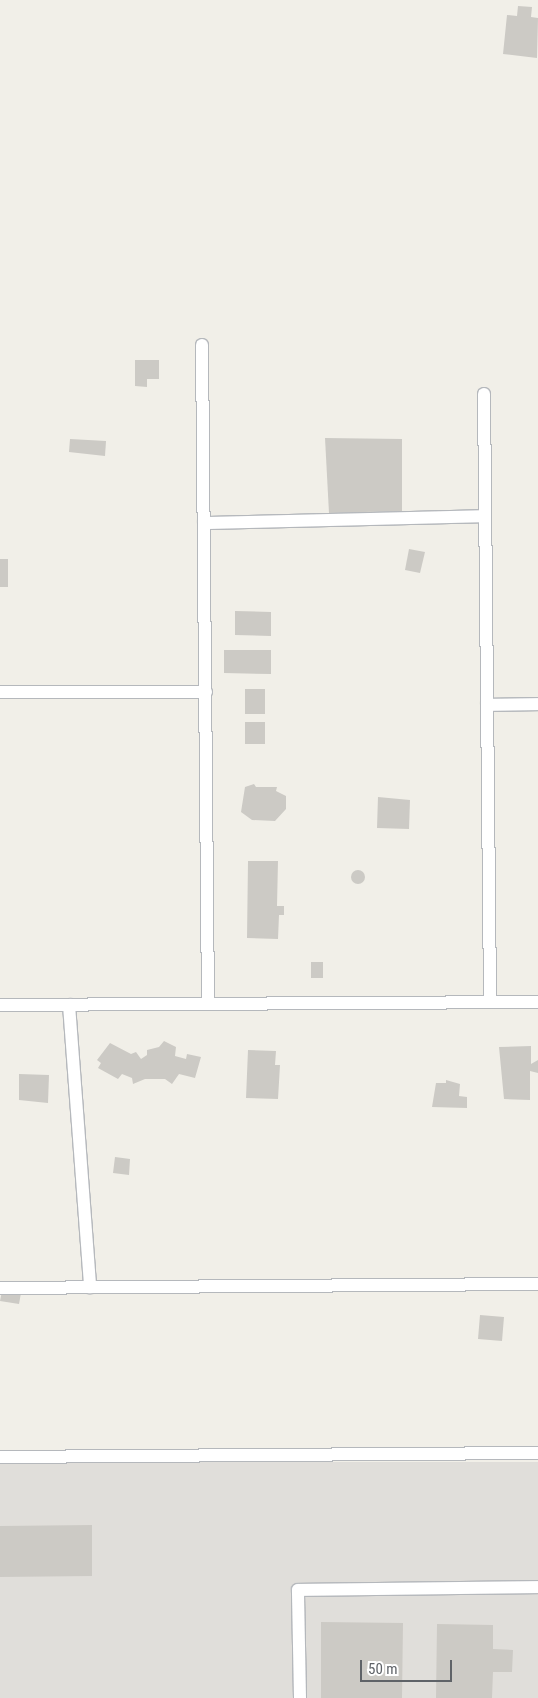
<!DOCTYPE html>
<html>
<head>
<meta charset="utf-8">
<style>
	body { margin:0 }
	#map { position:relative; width:538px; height:1698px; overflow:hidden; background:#f1efe8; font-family:"Roboto Condensed",sans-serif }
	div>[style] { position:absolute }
	.industrial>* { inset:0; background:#e0deda }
	.building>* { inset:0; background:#cccac5 }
	.round { border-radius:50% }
	.roads { filter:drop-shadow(1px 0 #b5b8bc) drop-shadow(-1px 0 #b5b8bc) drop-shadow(0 1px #b5b8bc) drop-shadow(0 -1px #b5b8bc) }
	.minor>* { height:12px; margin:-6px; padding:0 6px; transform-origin:6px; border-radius:6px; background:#fff }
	span { translate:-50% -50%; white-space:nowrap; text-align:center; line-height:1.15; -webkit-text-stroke:4.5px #fff; paint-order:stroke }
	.scale { position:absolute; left:360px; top:1660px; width:92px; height:22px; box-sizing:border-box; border:2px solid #5f6368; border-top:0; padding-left:6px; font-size:15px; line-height:18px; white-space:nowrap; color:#5f6368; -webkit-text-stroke:4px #fff; paint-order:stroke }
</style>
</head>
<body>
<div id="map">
	<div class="industrial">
		<i style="clip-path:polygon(0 1462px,538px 1462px,538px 1698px,0 1698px)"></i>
	</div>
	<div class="building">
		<i style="clip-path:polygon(518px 6px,532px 7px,531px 17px,538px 18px,537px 58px,503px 54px,507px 15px,517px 16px)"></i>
		<i style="clip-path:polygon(135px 360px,159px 360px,159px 379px,147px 379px,147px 387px,135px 386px)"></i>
		<i style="clip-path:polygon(325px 438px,402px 439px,402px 511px,329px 513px)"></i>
		<i style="clip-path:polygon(70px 439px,106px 441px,105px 456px,69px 452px)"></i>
		<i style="clip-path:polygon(409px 549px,425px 552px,420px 573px,405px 570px)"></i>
		<i style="clip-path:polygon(0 559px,8px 559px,8px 587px,0 587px)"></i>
		<i style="clip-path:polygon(235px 611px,271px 612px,271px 636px,235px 635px)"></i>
		<i style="clip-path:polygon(224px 650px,271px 650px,271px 674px,224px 673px)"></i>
		<i style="clip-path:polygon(245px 689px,265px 689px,265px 714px,245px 714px)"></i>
		<i style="clip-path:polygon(245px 722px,265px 722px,265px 744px,245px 744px)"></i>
		<i style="clip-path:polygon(254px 784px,256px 787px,277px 787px,276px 791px,286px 796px,286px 809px,275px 821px,252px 820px,241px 812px,245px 787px)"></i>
		<i style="clip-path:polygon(378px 797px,410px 800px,409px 829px,377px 828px)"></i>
		<i style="clip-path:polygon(248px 861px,278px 861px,277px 906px,284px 906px,284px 915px,279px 915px,278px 939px,247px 938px)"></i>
		<i class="round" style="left:351px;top:870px;width:14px;height:14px"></i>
		<i style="clip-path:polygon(311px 962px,323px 962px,323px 978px,311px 978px)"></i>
		<i style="clip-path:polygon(164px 1041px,176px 1047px,175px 1056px,186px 1059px,187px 1054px,201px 1057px,195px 1078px,179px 1074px,172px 1084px,165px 1079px,145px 1079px,133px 1084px,132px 1078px,122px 1074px,118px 1079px,98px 1068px,101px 1063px,97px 1060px,110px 1043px,131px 1054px,136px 1052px,141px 1059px,147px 1055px,147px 1050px,159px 1047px)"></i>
		<i style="clip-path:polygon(531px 1046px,531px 1064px,538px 1060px,538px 1073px,530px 1071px,530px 1100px,504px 1099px,499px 1047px)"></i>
		<i style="clip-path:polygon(248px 1050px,276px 1051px,275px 1065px,280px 1065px,278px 1099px,246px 1098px)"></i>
		<i style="clip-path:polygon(19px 1074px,49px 1075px,48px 1103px,19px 1100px)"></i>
		<i style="clip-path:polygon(446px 1080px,460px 1084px,459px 1096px,467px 1097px,467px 1108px,432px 1107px,436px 1083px,446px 1083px)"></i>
		<i style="clip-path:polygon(115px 1157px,130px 1159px,129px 1175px,113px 1173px)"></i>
		<i style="clip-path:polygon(2px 1291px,21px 1293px,19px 1304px,0 1301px)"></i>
		<i style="clip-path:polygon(480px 1315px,504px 1317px,502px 1341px,478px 1339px)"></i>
		<i style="clip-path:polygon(92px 1525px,92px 1576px,0 1577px,0 1526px)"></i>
		<i style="clip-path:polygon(321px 1622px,403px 1623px,402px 1698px,321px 1698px)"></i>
		<i style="clip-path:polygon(437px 1624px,493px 1625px,493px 1649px,513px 1650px,512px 1672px,493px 1672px,492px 1698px,436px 1698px)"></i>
	</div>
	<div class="roads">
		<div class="minor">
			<i style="left:202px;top:345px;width:659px;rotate:89.48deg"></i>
			<i style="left:484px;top:394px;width:608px;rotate:89.43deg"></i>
			<i style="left:204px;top:523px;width:281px;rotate:-1.4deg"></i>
			<i style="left:0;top:692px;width:206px"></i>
			<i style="left:487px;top:705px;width:51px;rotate:-1.1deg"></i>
			<i style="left:0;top:1005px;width:538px;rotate:-0.32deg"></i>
			<i style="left:69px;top:1005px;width:283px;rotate:85.7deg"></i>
			<i style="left:0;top:1288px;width:538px;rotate:-0.43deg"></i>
			<i style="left:0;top:1457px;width:538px;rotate:-0.43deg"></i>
			<i style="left:300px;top:1698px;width:108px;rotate:-91.1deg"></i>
			<i style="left:298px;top:1590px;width:240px;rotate:-0.7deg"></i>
		</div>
	</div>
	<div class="scale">50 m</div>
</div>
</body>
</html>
